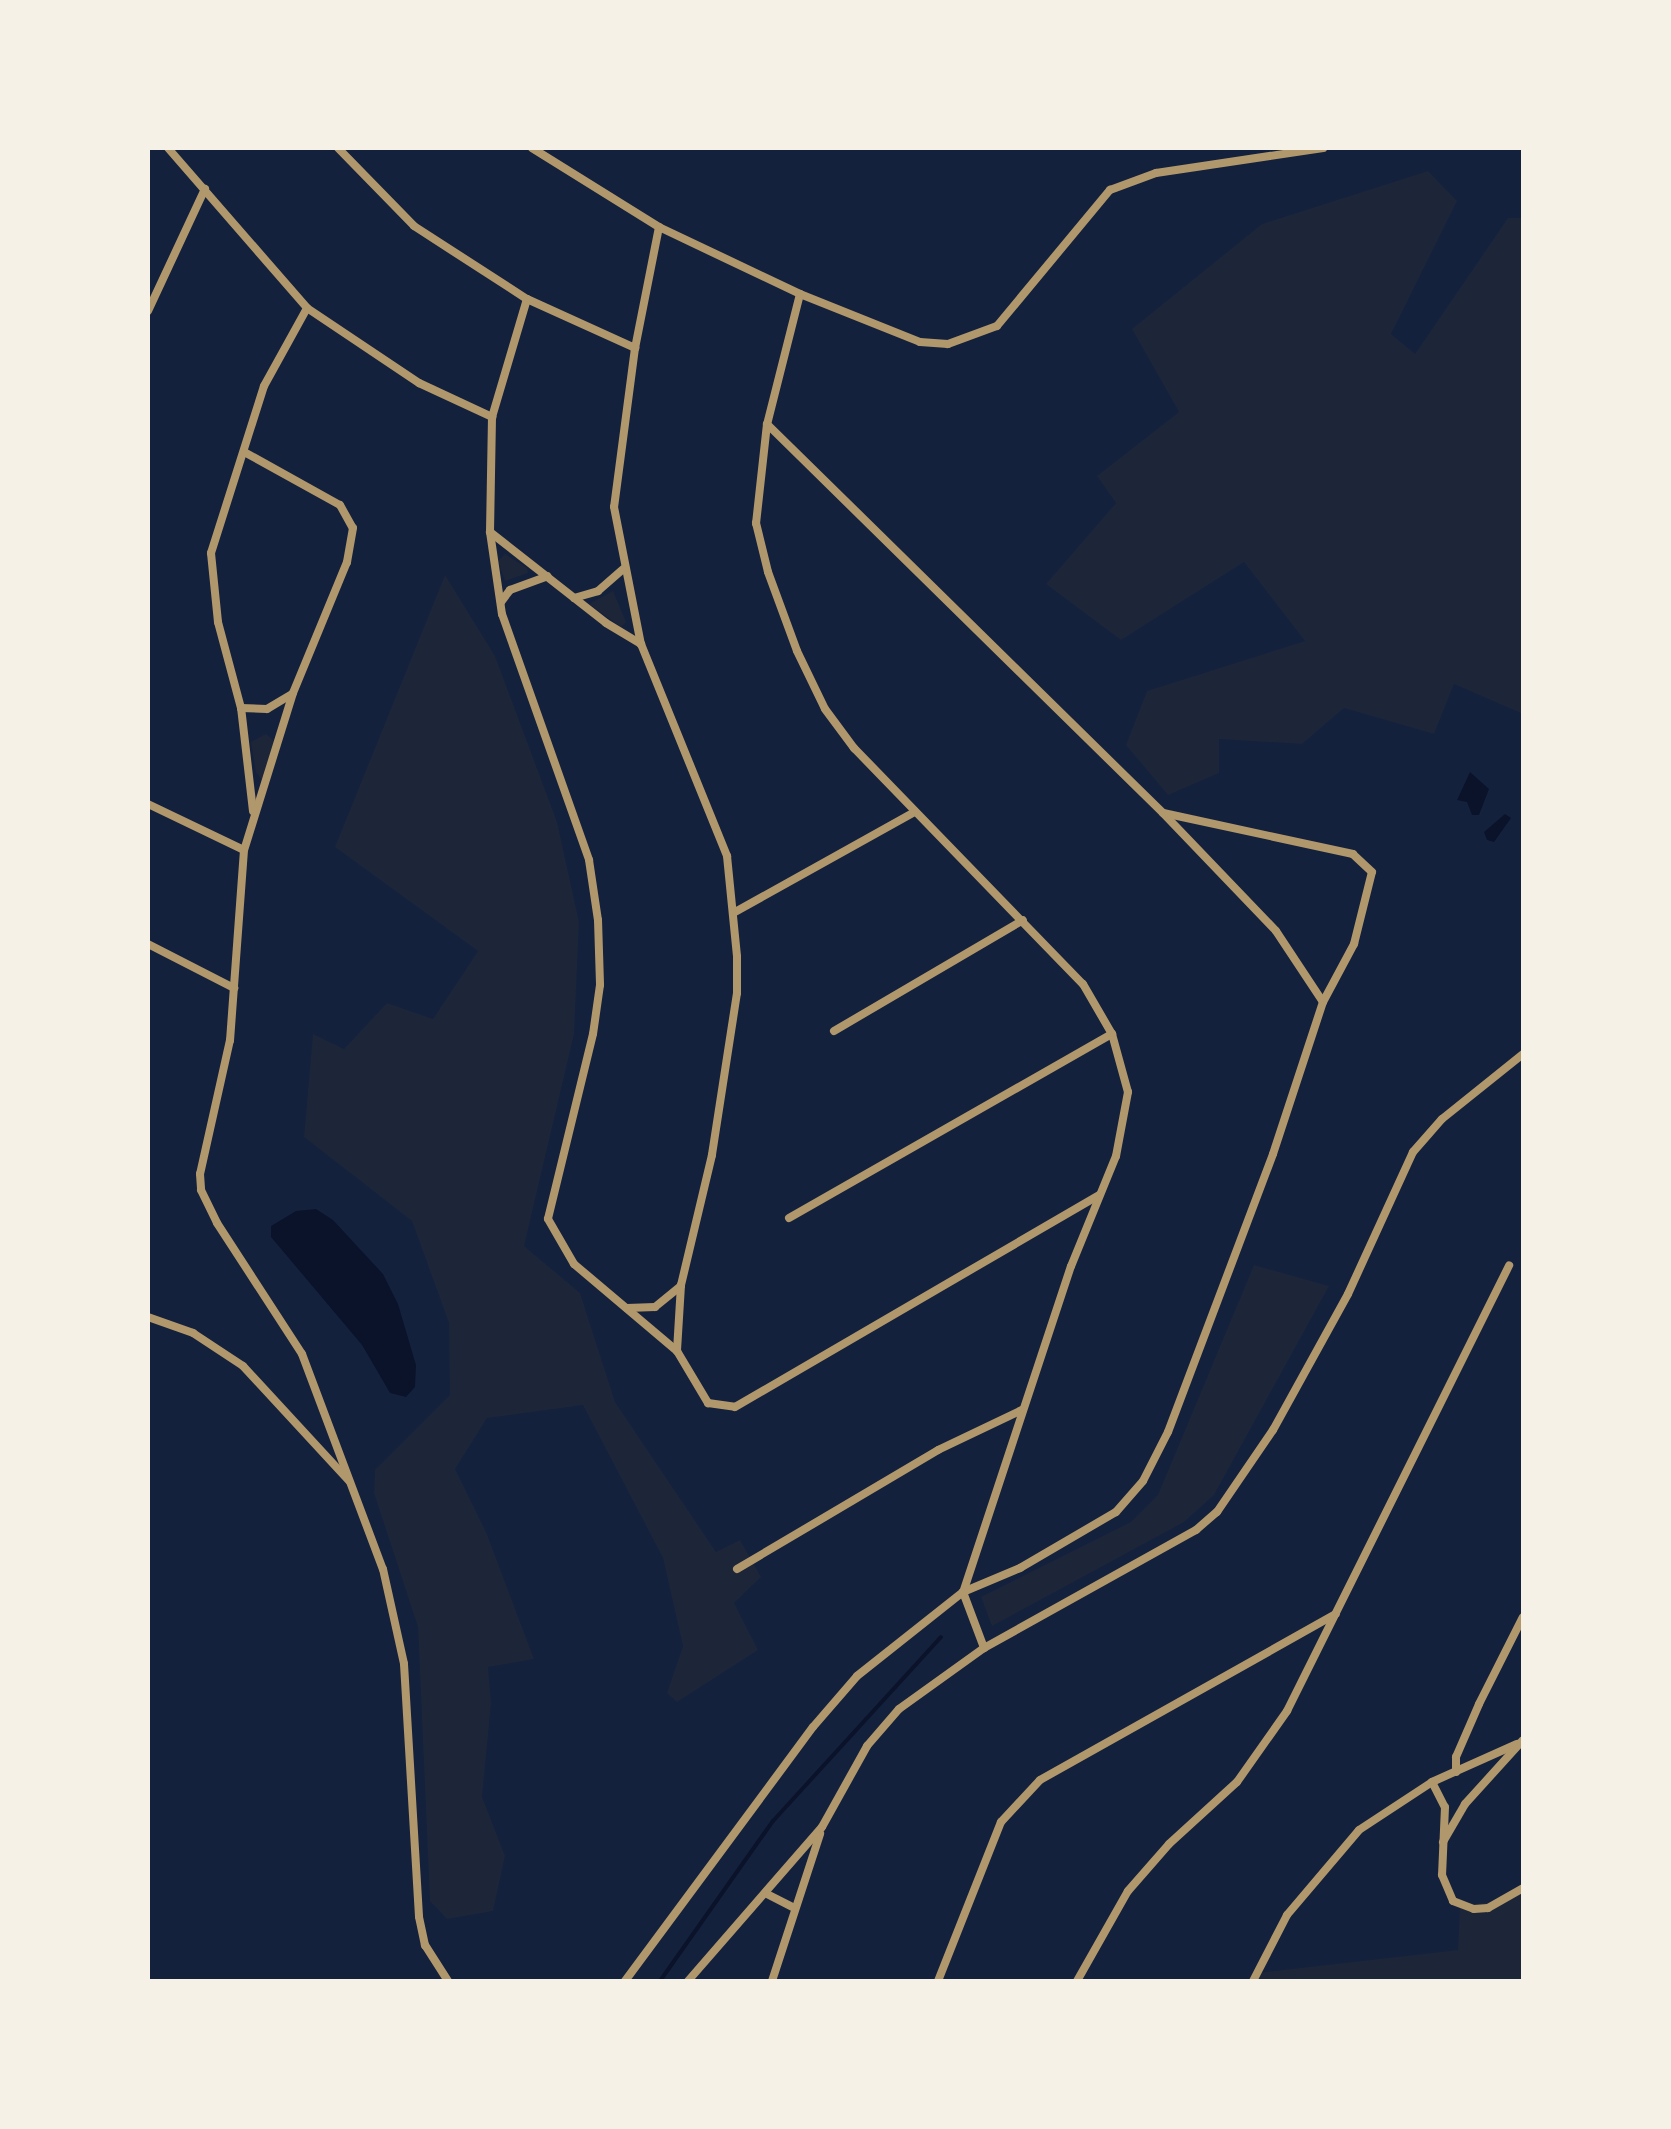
<!DOCTYPE html>
<html>
<head>
<meta charset="utf-8">
<style>
	body { margin:0 }
	#map { position:relative; width:1671px; height:2129px; overflow:hidden; background:#14213d; font-family:"PT Sans Narrow",sans-serif }
	div>[style] { position:absolute }
	.green>* { inset:0; background:#1d2539 }
	.water>* { inset:0; background:#0b132b }
	.stream>* { height:4px; margin:-2px; padding:0 2px; transform-origin:2px; border-radius:2px; background:#0b132b }
	.minor>* { height:8px; margin:-4px; padding:0 4px; transform-origin:4px; border-radius:4px; background:#b1986c }
	span { translate:-50% -50%; white-space:nowrap; text-align:center; line-height:1.15; -webkit-text-stroke:6px #f6f1e7; paint-order:stroke }
	.frame { position:absolute; inset:0; border:150px solid #f6f1e7; pointer-events:none }
</style>
</head>
<body>
<div id="map">
	<div class="green">
		<i style="clip-path:polygon(1428px 171px,1457px 201px,1391px 334px,1415px 354px,1508px 218px,1523px 218px,1523px 714px,1454px 684px,1434px 734px,1344px 708px,1302px 744px,1219px 739px,1219px 773px,1168px 795px,1126px 745px,1147px 691px,1305px 641px,1244px 562px,1121px 640px,1046px 584px,1116px 503px,1097px 476px,1179px 412px,1132px 329px,1262px 224px)"></i>
		<i style="clip-path:polygon(505px 554px,527px 568px,528px 573px,505px 581px,498px 561px)"></i>
		<i style="clip-path:polygon(445px 575px,495px 656px,557px 822px,579px 922px,574px 1034px,524px 1246px,580px 1293px,615px 1402px,716px 1552px,740px 1540px,761px 1577px,734px 1603px,758px 1650px,677px 1702px,667px 1693px,683px 1646px,663px 1558px,583px 1405px,487px 1418px,455px 1469px,486px 1532px,534px 1659px,488px 1667px,491px 1703px,482px 1797px,505px 1856px,493px 1911px,447px 1919px,430px 1901px,418px 1627px,374px 1493px,375px 1470px,450px 1395px,449px 1323px,412px 1221px,304px 1137px,313px 1034px,344px 1049px,387px 1003px,433px 1019px,478px 951px,335px 847px)"></i>
		<i style="clip-path:polygon(613px 591px,626px 622px,621px 627px,589px 604px)"></i>
		<i style="clip-path:polygon(266px 734px,281px 747px,265px 784px,256px 772px,251px 742px)"></i>
		<i style="clip-path:polygon(1254px 1265px,1329px 1286px,1214px 1495px,1184px 1522px,992px 1626px,981px 1597px,1131px 1522px,1158px 1495px)"></i>
		<i style="clip-path:polygon(1523px 1888px,1523px 1981px,1254px 1981px,1256px 1973px,1458px 1950px,1460px 1906px,1505px 1900px)"></i>
	</div>
	<div class="water">
		<i style="clip-path:polygon(1470px 772px,1489px 789px,1479px 815px,1472px 815px,1467px 802px,1457px 800px)"></i>
		<i style="clip-path:polygon(1505px 814px,1511px 818px,1494px 842px,1487px 840px,1484px 832px)"></i>
		<i style="clip-path:polygon(316px 1209px,333px 1220px,383px 1274px,398px 1304px,416px 1365px,415px 1387px,406px 1397px,390px 1393px,362px 1345px,271px 1237px,271px 1226px,296px 1211px)"></i>
	</div>
	<div class="stream">
		<i style="left:660px;top:1981px;width:196px;rotate:-54.8deg"></i>
		<i style="left:773px;top:1821px;width:249px;rotate:-47.6deg"></i>
	</div>
	<div class="minor">
		<i style="left:168px;top:148px;width:212px;rotate:49deg"></i>
		<i style="left:307px;top:308px;width:135px;rotate:33.8deg"></i>
		<i style="left:419px;top:383px;width:81px;rotate:25deg"></i>
		<i style="left:338px;top:148px;width:109px;rotate:45.7deg"></i>
		<i style="left:414px;top:226px;width:135px;rotate:32.9deg"></i>
		<i style="left:527px;top:299px;width:119px;rotate:24.4deg"></i>
		<i style="left:532px;top:148px;width:150px;rotate:31.9deg"></i>
		<i style="left:659px;top:227px;width:156px;rotate:25.4deg"></i>
		<i style="left:800px;top:294px;width:129px;rotate:21.8deg"></i>
		<i style="left:920px;top:342px;width:28px;rotate:4deg"></i>
		<i style="left:948px;top:344px;width:52px;rotate:-20.2deg"></i>
		<i style="left:997px;top:326px;width:177px;rotate:-50.3deg"></i>
		<i style="left:1110px;top:190px;width:49px;rotate:-20.3deg"></i>
		<i style="left:1156px;top:173px;width:169px;rotate:-8.5deg"></i>
		<i style="left:659px;top:227px;width:123px;rotate:101.2deg"></i>
		<i style="left:635px;top:348px;width:160px;rotate:97.5deg"></i>
		<i style="left:614px;top:507px;width:140px;rotate:78.9deg"></i>
		<i style="left:641px;top:644px;width:229px;rotate:67.9deg"></i>
		<i style="left:727px;top:856px;width:101px;rotate:84.3deg"></i>
		<i style="left:737px;top:957px;width:36px;rotate:90deg"></i>
		<i style="left:737px;top:993px;width:164px;rotate:98.8deg"></i>
		<i style="left:712px;top:1155px;width:134px;rotate:103.4deg"></i>
		<i style="left:681px;top:1285px;width:66px;rotate:93.5deg"></i>
		<i style="left:677px;top:1351px;width:61px;rotate:59.2deg"></i>
		<i style="left:708px;top:1403px;width:27px;rotate:8deg"></i>
		<i style="left:735px;top:1407px;width:421px;rotate:-30.2deg"></i>
		<i style="left:800px;top:294px;width:134px;rotate:104.2deg"></i>
		<i style="left:767px;top:424px;width:100px;rotate:96.3deg"></i>
		<i style="left:756px;top:523px;width:50px;rotate:76.2deg"></i>
		<i style="left:768px;top:572px;width:84px;rotate:69.8deg"></i>
		<i style="left:797px;top:651px;width:64px;rotate:64.2deg"></i>
		<i style="left:825px;top:709px;width:49px;rotate:53.4deg"></i>
		<i style="left:854px;top:748px;width:329px;rotate:45.9deg"></i>
		<i style="left:1083px;top:984px;width:58px;rotate:59.9deg"></i>
		<i style="left:1112px;top:1034px;width:60px;rotate:74.6deg"></i>
		<i style="left:1128px;top:1092px;width:65px;rotate:100.6deg"></i>
		<i style="left:1116px;top:1156px;width:119px;rotate:112.2deg"></i>
		<i style="left:1071px;top:1266px;width:343px;rotate:108.3deg"></i>
		<i style="left:963px;top:1592px;width:60px;rotate:69.4deg"></i>
		<i style="left:527px;top:299px;width:123px;rotate:106.5deg"></i>
		<i style="left:492px;top:417px;width:115px;rotate:91deg"></i>
		<i style="left:490px;top:532px;width:83px;rotate:81.7deg"></i>
		<i style="left:502px;top:614px;width:261px;rotate:70.5deg"></i>
		<i style="left:589px;top:860px;width:61px;rotate:81.5deg"></i>
		<i style="left:598px;top:920px;width:65px;rotate:88.2deg"></i>
		<i style="left:600px;top:985px;width:49px;rotate:98.1deg"></i>
		<i style="left:593px;top:1034px;width:190px;rotate:103.7deg"></i>
		<i style="left:548px;top:1219px;width:52px;rotate:60deg"></i>
		<i style="left:574px;top:1264px;width:135px;rotate:40.2deg"></i>
		<i style="left:148px;top:311px;width:135px;rotate:-65deg"></i>
		<i style="left:767px;top:424px;width:555px;rotate:44.49deg"></i>
		<i style="left:1163px;top:813px;width:163px;rotate:46.2deg"></i>
		<i style="left:1276px;top:931px;width:85px;rotate:56.5deg"></i>
		<i style="left:246px;top:453px;width:107px;rotate:29deg"></i>
		<i style="left:340px;top:505px;width:26px;rotate:61deg"></i>
		<i style="left:353px;top:528px;width:35px;rotate:100deg"></i>
		<i style="left:347px;top:562px;width:142px;rotate:112.4deg"></i>
		<i style="left:293px;top:693px;width:164px;rotate:107.3deg"></i>
		<i style="left:244px;top:850px;width:191px;rotate:94.2deg"></i>
		<i style="left:230px;top:1040px;width:137px;rotate:102.6deg"></i>
		<i style="left:200px;top:1174px;width:16px;rotate:86deg"></i>
		<i style="left:201px;top:1190px;width:37px;rotate:64deg"></i>
		<i style="left:217px;top:1223px;width:156px;rotate:57deg"></i>
		<i style="left:302px;top:1354px;width:230px;rotate:69.4deg"></i>
		<i style="left:383px;top:1569px;width:97px;rotate:77.5deg"></i>
		<i style="left:404px;top:1664px;width:253px;rotate:86.6deg"></i>
		<i style="left:419px;top:1917px;width:29px;rotate:78deg"></i>
		<i style="left:425px;top:1945px;width:43px;rotate:57.4deg"></i>
		<i style="left:490px;top:532px;width:147px;rotate:38.1deg"></i>
		<i style="left:606px;top:623px;width:41px;rotate:31deg"></i>
		<i style="left:574px;top:598px;width:25px;rotate:-16deg"></i>
		<i style="left:598px;top:591px;width:33px;rotate:-41deg"></i>
		<i style="left:501px;top:602px;width:15px;rotate:-53deg"></i>
		<i style="left:510px;top:590px;width:40px;rotate:-20.2deg"></i>
		<i style="left:241px;top:708px;width:26px;rotate:2deg"></i>
		<i style="left:267px;top:709px;width:29px;rotate:-31deg"></i>
		<i style="left:148px;top:804px;width:106px;rotate:25.6deg"></i>
		<i style="left:253px;top:811px;width:104px;rotate:-96.6deg"></i>
		<i style="left:241px;top:708px;width:89px;rotate:-105deg"></i>
		<i style="left:218px;top:622px;width:69px;rotate:-95.8deg"></i>
		<i style="left:211px;top:553px;width:175px;rotate:-72.4deg"></i>
		<i style="left:264px;top:386px;width:89px;rotate:-61.1deg"></i>
		<i style="left:735px;top:912px;width:206px;rotate:-29.1deg"></i>
		<i style="left:148px;top:944px;width:97px;rotate:27.1deg"></i>
		<i style="left:834px;top:1031px;width:219px;rotate:-30.4deg"></i>
		<i style="left:789px;top:1218px;width:372px;rotate:-29.7deg"></i>
		<i style="left:627px;top:1308px;width:28px;rotate:-2deg"></i>
		<i style="left:655px;top:1307px;width:33px;rotate:-39deg"></i>
		<i style="left:148px;top:1317px;width:48px;rotate:19.6deg"></i>
		<i style="left:193px;top:1333px;width:60px;rotate:33.4deg"></i>
		<i style="left:243px;top:1366px;width:156px;rotate:47.3deg"></i>
		<i style="left:737px;top:1569px;width:234px;rotate:-30.6deg"></i>
		<i style="left:938px;top:1450px;width:93px;rotate:-25.5deg"></i>
		<i style="left:1456px;top:1772px;width:15px;rotate:-90deg"></i>
		<i style="left:1456px;top:1757px;width:58px;rotate:-66.5deg"></i>
		<i style="left:1479px;top:1704px;width:97px;rotate:-63.2deg"></i>
		<i style="left:1432px;top:1782px;width:28px;rotate:63deg"></i>
		<i style="left:1445px;top:1807px;width:68px;rotate:92.5deg"></i>
		<i style="left:1442px;top:1875px;width:28px;rotate:67deg"></i>
		<i style="left:1453px;top:1901px;width:22px;rotate:21deg"></i>
		<i style="left:1474px;top:1909px;width:14px;rotate:-4deg"></i>
		<i style="left:1488px;top:1908px;width:40px;rotate:-29.7deg"></i>
		<i style="left:1443px;top:1842px;width:44px;rotate:-59.9deg"></i>
		<i style="left:1465px;top:1804px;width:86px;rotate:-47.8deg"></i>
		<i style="left:765px;top:1893px;width:30px;rotate:27deg"></i>
		<i style="left:625px;top:1981px;width:316px;rotate:-53.5deg"></i>
		<i style="left:813px;top:1727px;width:67px;rotate:-49.2deg"></i>
		<i style="left:857px;top:1676px;width:135px;rotate:-38.4deg"></i>
		<i style="left:963px;top:1592px;width:62px;rotate:-22.8deg"></i>
		<i style="left:1020px;top:1568px;width:111px;rotate:-30.3deg"></i>
		<i style="left:1116px;top:1512px;width:41px;rotate:-48.9deg"></i>
		<i style="left:1143px;top:1481px;width:55px;rotate:-63deg"></i>
		<i style="left:1168px;top:1432px;width:297px;rotate:-69.3deg"></i>
		<i style="left:1273px;top:1154px;width:160px;rotate:-71.8deg"></i>
		<i style="left:1323px;top:1002px;width:66px;rotate:-61.9deg"></i>
		<i style="left:1354px;top:944px;width:74px;rotate:-76deg"></i>
		<i style="left:1372px;top:872px;width:26px;rotate:-137deg"></i>
		<i style="left:1353px;top:854px;width:194px;rotate:-167.8deg"></i>
		<i style="left:688px;top:1981px;width:204px;rotate:-49deg"></i>
		<i style="left:822px;top:1827px;width:93px;rotate:-60.9deg"></i>
		<i style="left:867px;top:1746px;width:49px;rotate:-49.1deg"></i>
		<i style="left:899px;top:1709px;width:105px;rotate:-35.7deg"></i>
		<i style="left:984px;top:1648px;width:243px;rotate:-29.1deg"></i>
		<i style="left:1196px;top:1530px;width:28px;rotate:-41deg"></i>
		<i style="left:1217px;top:1512px;width:99px;rotate:-55.7deg"></i>
		<i style="left:1273px;top:1430px;width:155px;rotate:-61.1deg"></i>
		<i style="left:1348px;top:1294px;width:156px;rotate:-65.4deg"></i>
		<i style="left:1413px;top:1152px;width:44px;rotate:-48.7deg"></i>
		<i style="left:1442px;top:1119px;width:104px;rotate:-38.7deg"></i>
		<i style="left:772px;top:1981px;width:155px;rotate:-71.9deg"></i>
		<i style="left:938px;top:1981px;width:171px;rotate:-68.4deg"></i>
		<i style="left:1001px;top:1822px;width:57px;rotate:-47.1deg"></i>
		<i style="left:1040px;top:1780px;width:339px;rotate:-29.3deg"></i>
		<i style="left:1077px;top:1981px;width:103px;rotate:-60.5deg"></i>
		<i style="left:1128px;top:1891px;width:62px;rotate:-48.9deg"></i>
		<i style="left:1169px;top:1844px;width:92px;rotate:-42.4deg"></i>
		<i style="left:1237px;top:1782px;width:87px;rotate:-54.8deg"></i>
		<i style="left:1287px;top:1711px;width:498px;rotate:-63.5deg"></i>
		<i style="left:1253px;top:1981px;width:74px;rotate:-62.7deg"></i>
		<i style="left:1287px;top:1915px;width:111px;rotate:-49.7deg"></i>
		<i style="left:1359px;top:1830px;width:87px;rotate:-33.3deg"></i>
		<i style="left:1432px;top:1782px;width:93px;rotate:-24.1deg"></i>
	</div>
	<div class="frame"></div>
</div>
</body>
</html>
